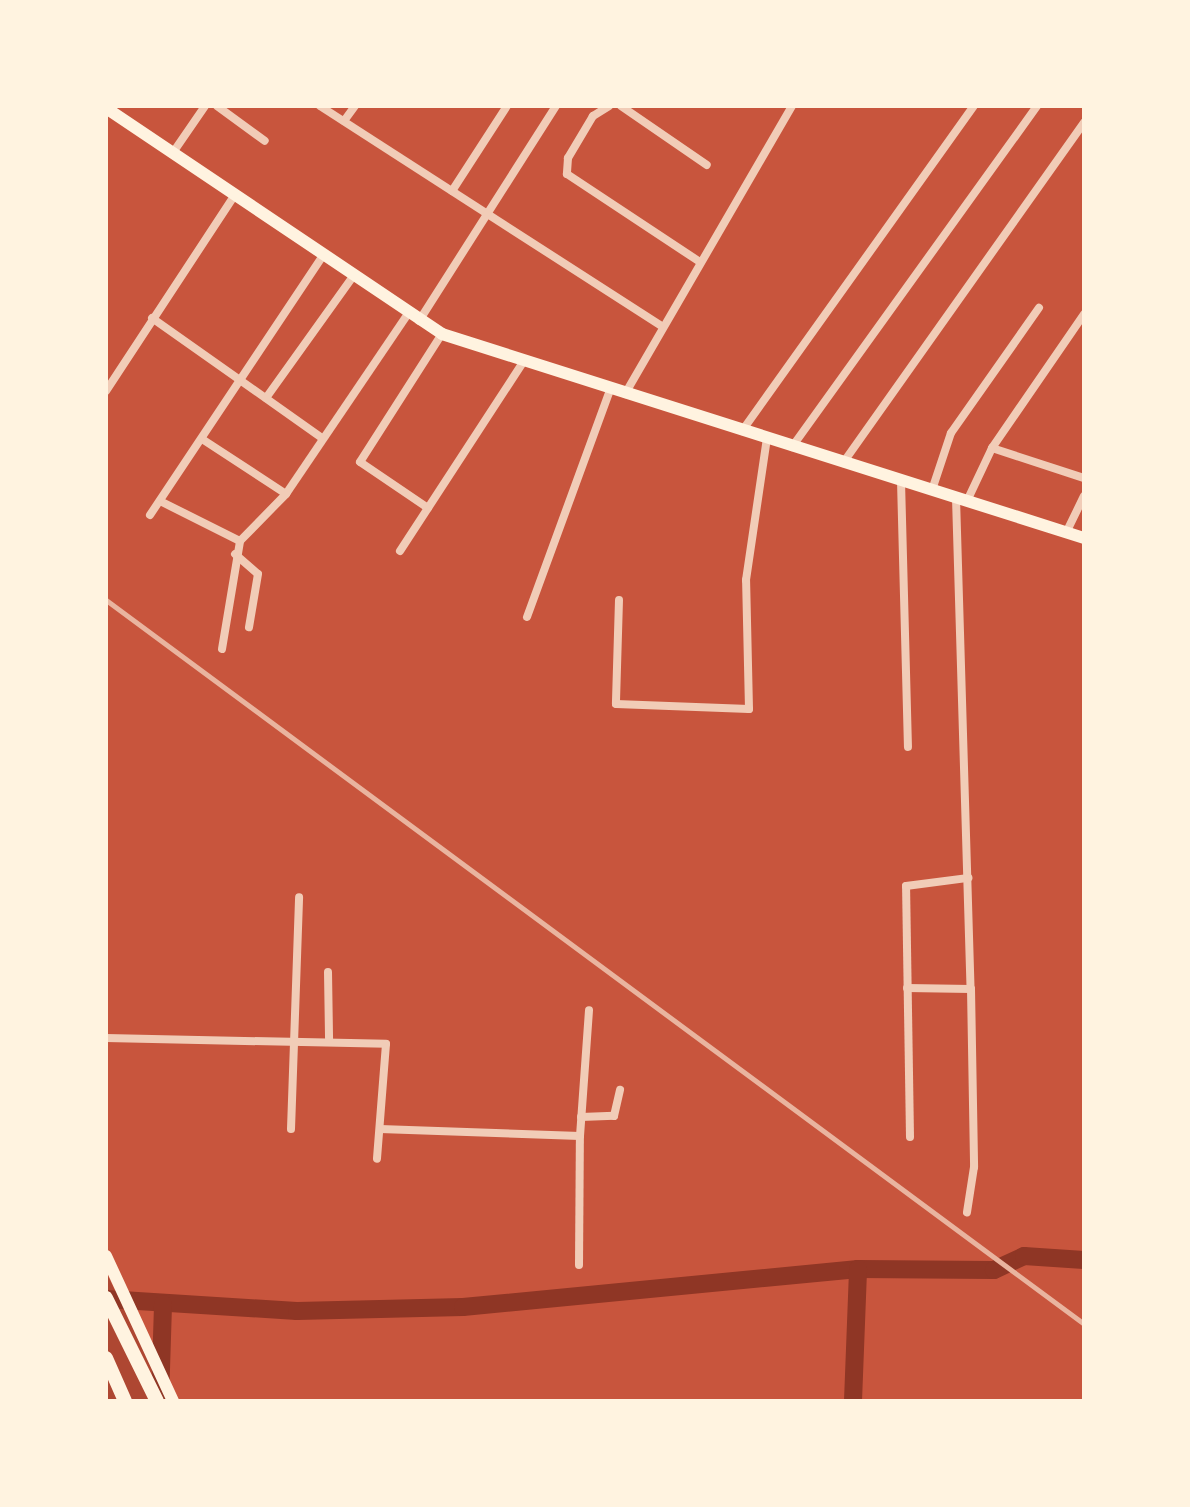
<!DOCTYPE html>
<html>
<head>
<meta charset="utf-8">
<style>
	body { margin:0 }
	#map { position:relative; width:1190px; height:1507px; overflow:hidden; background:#c8553d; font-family:Mulish,sans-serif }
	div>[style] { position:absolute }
	.green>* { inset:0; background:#ae4732 }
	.canal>* { height:18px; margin:-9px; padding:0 9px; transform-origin:9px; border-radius:9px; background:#8f3625 }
	.minor>* { height:8px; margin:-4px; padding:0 4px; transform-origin:4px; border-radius:4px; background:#f1ccb7 }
	.secondary>* { height:12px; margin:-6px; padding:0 6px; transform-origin:6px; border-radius:6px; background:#fff3e0 }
	.primary>* { height:14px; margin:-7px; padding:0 7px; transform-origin:7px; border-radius:7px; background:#fff3e0 }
	.rail>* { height:5px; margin:-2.5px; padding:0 2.5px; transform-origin:2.5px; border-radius:2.5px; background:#e9b49f }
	span { translate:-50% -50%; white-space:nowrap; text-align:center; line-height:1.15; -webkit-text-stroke:8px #fff3e0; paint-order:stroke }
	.frame { position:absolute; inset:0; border:108px solid #fff3e0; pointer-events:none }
</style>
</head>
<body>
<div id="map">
	<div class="green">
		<i style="clip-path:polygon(106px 1272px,153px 1370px,166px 1401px,106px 1401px)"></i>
	</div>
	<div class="canal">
		<i style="left:106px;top:1299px;width:191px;rotate:3.6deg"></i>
		<i style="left:297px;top:1311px;width:166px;rotate:-1.4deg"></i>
		<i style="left:463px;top:1307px;width:397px;rotate:-5.5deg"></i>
		<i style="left:858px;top:1269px;width:136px;rotate:0.4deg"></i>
		<i style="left:994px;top:1270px;width:33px;rotate:-25deg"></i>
		<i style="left:1024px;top:1256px;width:60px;rotate:3.8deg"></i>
		<i style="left:160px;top:1401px;width:97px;rotate:-88.2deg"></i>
		<i style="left:853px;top:1401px;width:132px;rotate:-87.8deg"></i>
	</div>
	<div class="minor">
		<i style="left:217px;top:106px;width:59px;rotate:36.1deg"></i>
		<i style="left:320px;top:106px;width:407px;rotate:32.8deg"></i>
		<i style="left:609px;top:106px;width:19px;rotate:148deg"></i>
		<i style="left:593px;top:116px;width:49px;rotate:120.8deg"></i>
		<i style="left:568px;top:158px;width:16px;rotate:94deg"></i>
		<i style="left:567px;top:174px;width:159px;rotate:33.5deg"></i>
		<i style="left:621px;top:106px;width:104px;rotate:34.5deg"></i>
		<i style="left:344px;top:121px;width:19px;rotate:-54deg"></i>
		<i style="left:172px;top:154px;width:58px;rotate:-55.5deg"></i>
		<i style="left:452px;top:191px;width:101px;rotate:-57.1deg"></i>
		<i style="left:152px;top:318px;width:208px;rotate:35.2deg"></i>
		<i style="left:419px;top:321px;width:255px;rotate:-57.5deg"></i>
		<i style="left:106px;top:391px;width:233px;rotate:-56.7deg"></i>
		<i style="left:625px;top:394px;width:333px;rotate:-59.9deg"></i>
		<i style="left:266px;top:398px;width:148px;rotate:-54.4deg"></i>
		<i style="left:742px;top:431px;width:399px;rotate:-54.5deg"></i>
		<i style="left:202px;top:439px;width:100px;rotate:33.2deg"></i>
		<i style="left:792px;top:447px;width:420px;rotate:-54.3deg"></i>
		<i style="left:992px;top:448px;width:97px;rotate:18.1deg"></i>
		<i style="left:843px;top:463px;width:418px;rotate:-54.7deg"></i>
		<i style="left:901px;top:481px;width:266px;rotate:88.5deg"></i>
		<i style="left:932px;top:490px;width:60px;rotate:-71.6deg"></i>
		<i style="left:951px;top:433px;width:153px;rotate:-54.9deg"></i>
		<i style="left:956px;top:498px;width:491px;rotate:88.3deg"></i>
		<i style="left:971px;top:989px;width:178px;rotate:89deg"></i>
		<i style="left:974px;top:1167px;width:46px;rotate:98.8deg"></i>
		<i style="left:160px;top:501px;width:89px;rotate:26.6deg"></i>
		<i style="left:967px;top:501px;width:59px;rotate:-64.7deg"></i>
		<i style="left:992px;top:448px;width:163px;rotate:-55.5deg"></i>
		<i style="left:428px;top:508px;width:82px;rotate:-145.9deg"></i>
		<i style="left:360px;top:462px;width:152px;rotate:-57.4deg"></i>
		<i style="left:150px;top:515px;width:310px;rotate:-56.3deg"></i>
		<i style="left:1066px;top:533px;width:41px;rotate:-64.1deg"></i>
		<i style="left:400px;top:551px;width:225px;rotate:-56.9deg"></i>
		<i style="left:235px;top:554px;width:30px;rotate:41deg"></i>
		<i style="left:258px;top:574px;width:54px;rotate:99.6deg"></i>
		<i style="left:619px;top:600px;width:104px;rotate:91.7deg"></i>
		<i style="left:616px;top:704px;width:133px;rotate:2.2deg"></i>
		<i style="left:749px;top:709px;width:129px;rotate:-91.3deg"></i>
		<i style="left:746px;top:580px;width:144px;rotate:-81.6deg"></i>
		<i style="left:527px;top:617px;width:242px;rotate:-69.9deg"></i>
		<i style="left:222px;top:649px;width:109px;rotate:-80.5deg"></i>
		<i style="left:240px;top:541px;width:66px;rotate:-45.6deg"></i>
		<i style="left:286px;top:494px;width:217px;rotate:-55.9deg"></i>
		<i style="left:328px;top:972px;width:67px;rotate:89.1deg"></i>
		<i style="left:907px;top:988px;width:64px;rotate:0.9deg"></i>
		<i style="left:106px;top:1038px;width:280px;rotate:1.2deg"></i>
		<i style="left:386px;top:1044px;width:115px;rotate:94.5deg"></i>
		<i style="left:581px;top:1117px;width:33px;rotate:-2deg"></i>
		<i style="left:614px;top:1116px;width:27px;rotate:-77deg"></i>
		<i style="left:291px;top:1129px;width:232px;rotate:-88deg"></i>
		<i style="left:380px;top:1129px;width:200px;rotate:2deg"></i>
		<i style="left:580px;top:1136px;width:126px;rotate:-85.9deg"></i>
		<i style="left:910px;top:1137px;width:251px;rotate:-90.9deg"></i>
		<i style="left:906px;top:886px;width:63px;rotate:-7.4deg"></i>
		<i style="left:579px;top:1265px;width:129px;rotate:-89.6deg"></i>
	</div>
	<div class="secondary">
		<i style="left:106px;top:108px;width:405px;rotate:33.9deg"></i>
		<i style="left:442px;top:334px;width:674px;rotate:17.63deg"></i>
		<i style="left:106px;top:1256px;width:160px;rotate:65.2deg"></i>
	</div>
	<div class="primary">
		<i style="left:106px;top:1298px;width:115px;rotate:63.7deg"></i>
		<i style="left:106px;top:1358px;width:47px;rotate:66.2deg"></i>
	</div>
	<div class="rail">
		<i style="left:106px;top:600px;width:1217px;rotate:36.51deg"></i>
	</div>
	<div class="frame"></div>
</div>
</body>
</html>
